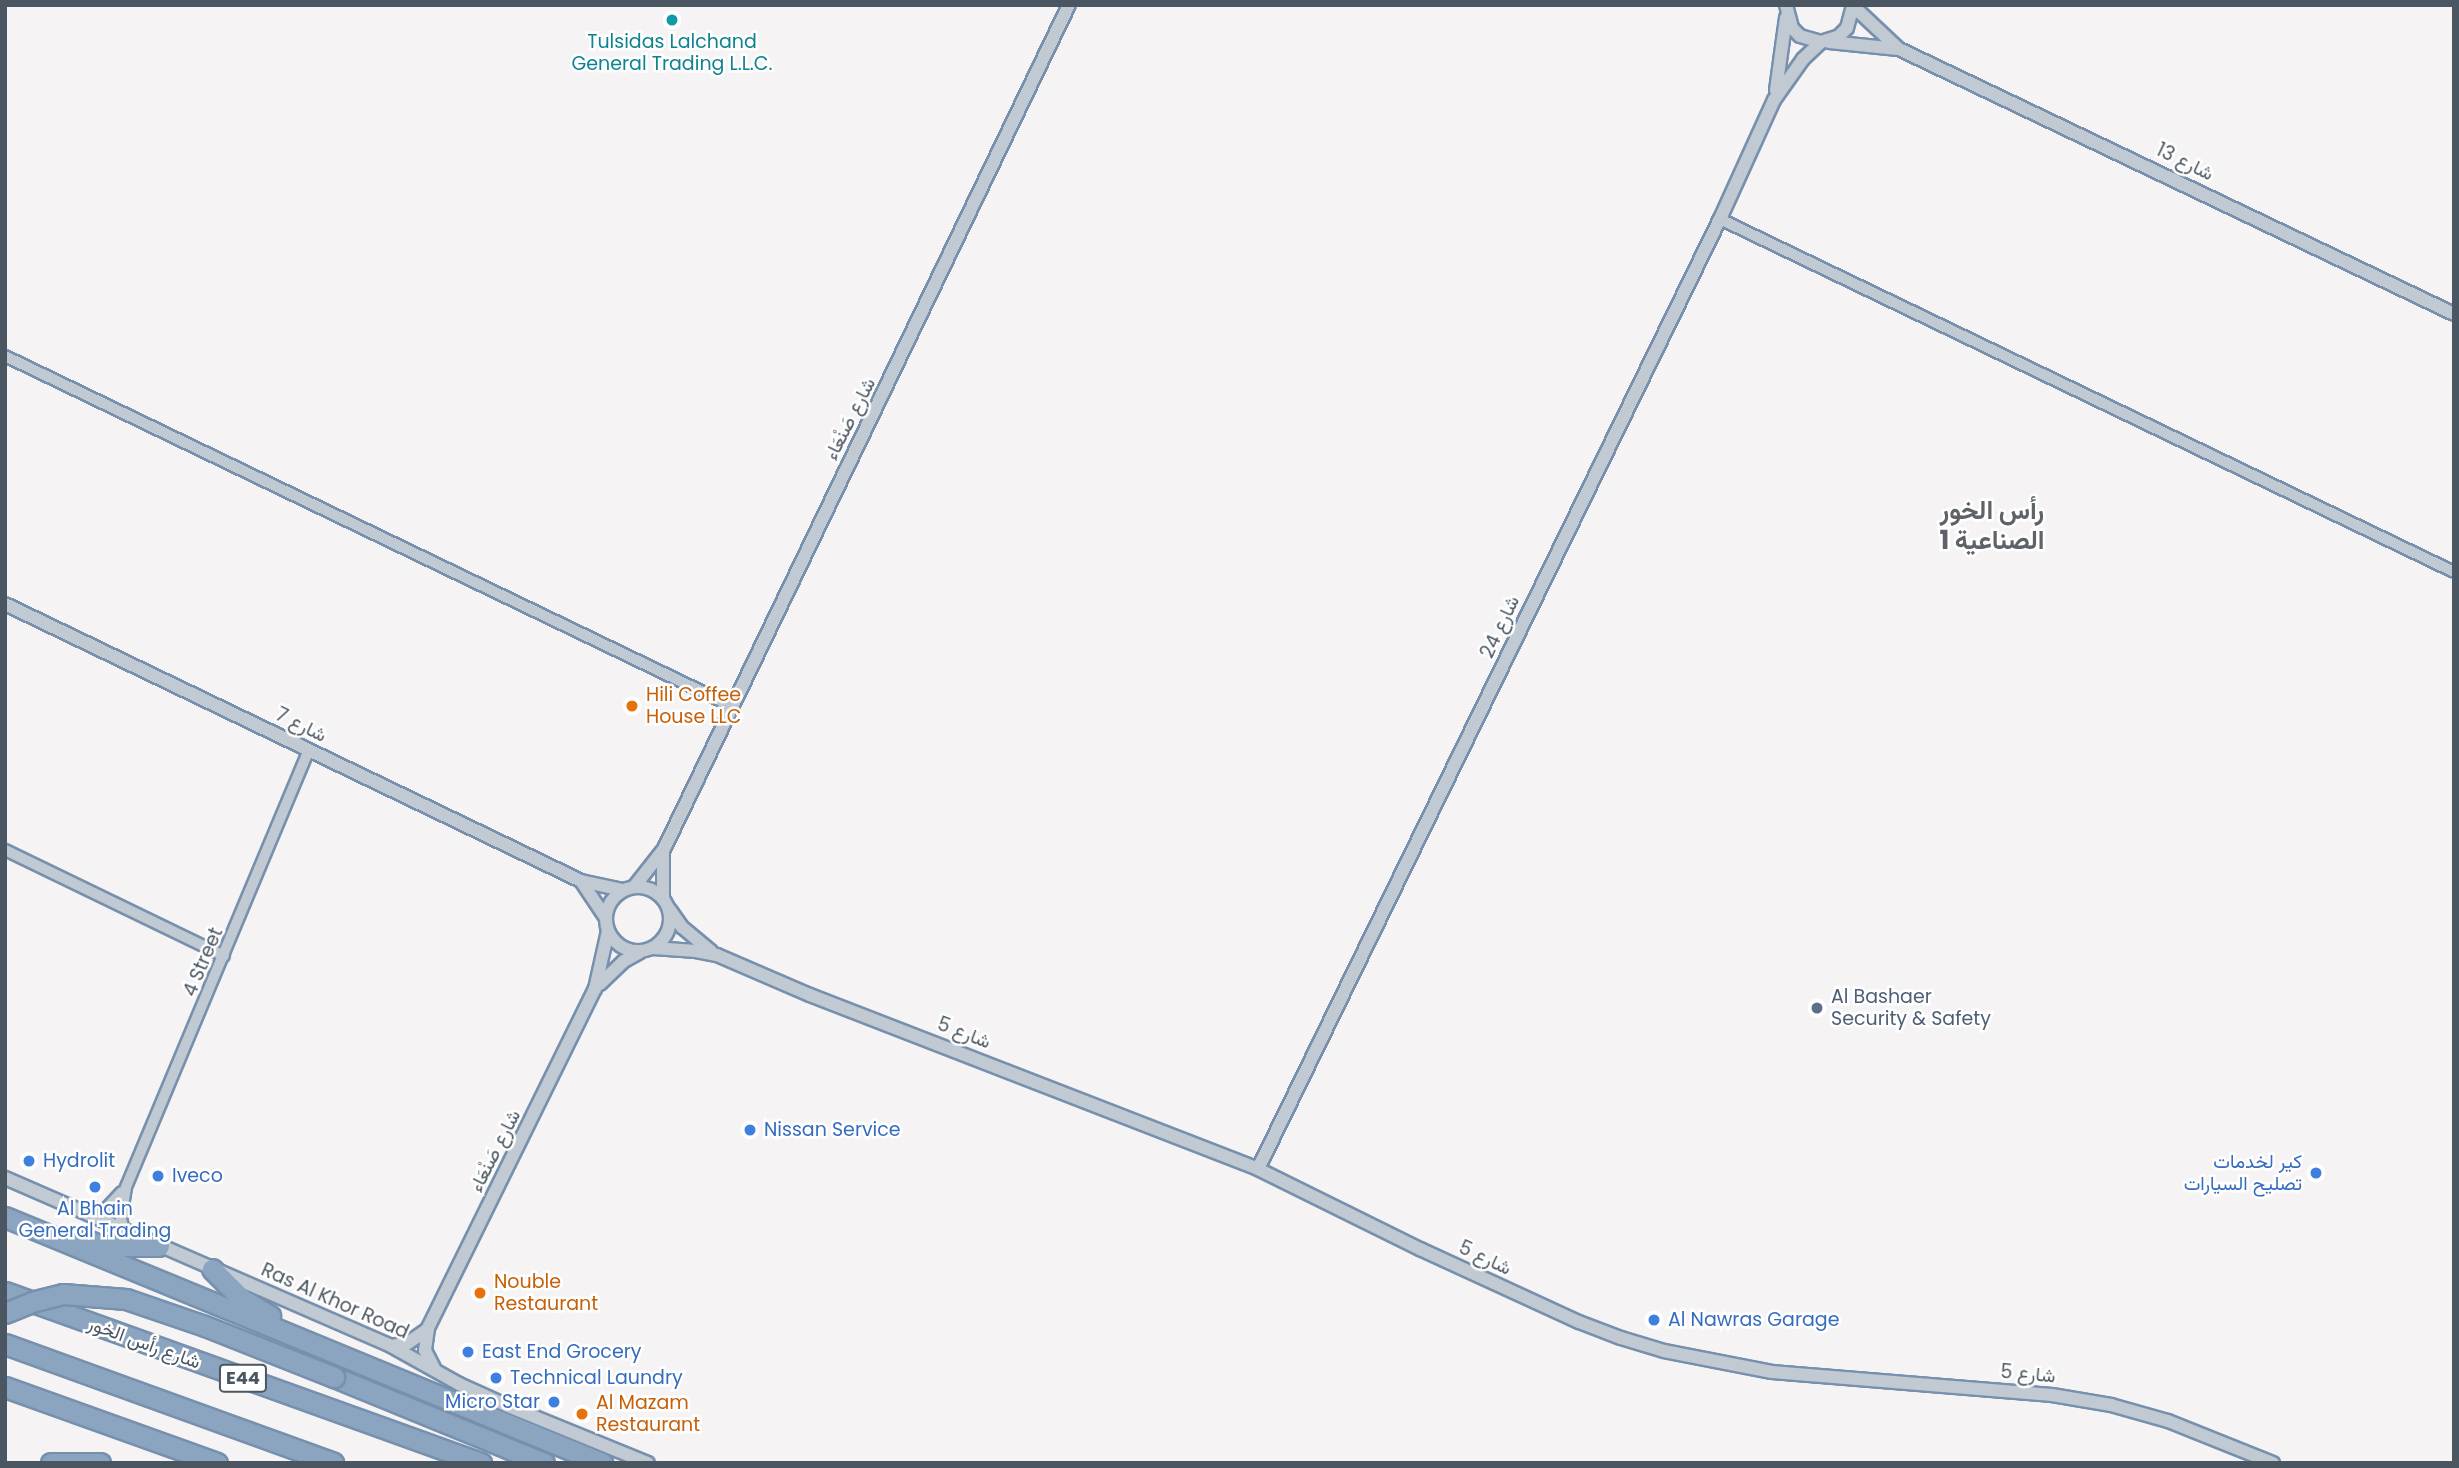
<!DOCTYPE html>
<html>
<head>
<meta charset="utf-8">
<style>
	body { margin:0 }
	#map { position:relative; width:2459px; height:1468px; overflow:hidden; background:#f5f3f3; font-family:Poppins,Vazirmatn,sans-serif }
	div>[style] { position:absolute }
	.roads { filter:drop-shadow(2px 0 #7690ad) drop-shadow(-2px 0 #7690ad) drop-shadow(0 2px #7690ad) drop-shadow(0 -2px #7690ad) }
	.minor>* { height:10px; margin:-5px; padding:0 5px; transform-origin:5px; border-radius:5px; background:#c1cad2 }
	.tertiary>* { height:12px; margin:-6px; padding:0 6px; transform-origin:6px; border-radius:6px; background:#c1cad2 }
	.tertiary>.ring { margin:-6px; padding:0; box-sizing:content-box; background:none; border:12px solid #c1cad2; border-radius:50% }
	.motorway>* { height:19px; margin:-9.5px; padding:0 9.5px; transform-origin:9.5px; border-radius:9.5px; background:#8ba5c1 }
	.bridges { filter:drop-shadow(2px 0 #7690ad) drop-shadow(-2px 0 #7690ad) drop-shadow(0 2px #7690ad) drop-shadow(0 -2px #7690ad) }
	.motorway-bridge>* { height:19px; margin:-9.5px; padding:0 9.5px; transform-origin:9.5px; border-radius:9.5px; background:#8ba5c1 }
	.dots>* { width:19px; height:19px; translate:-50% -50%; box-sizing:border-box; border:4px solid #fff; border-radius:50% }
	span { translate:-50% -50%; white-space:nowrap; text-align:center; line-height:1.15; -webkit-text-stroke:5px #fff; paint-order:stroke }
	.shield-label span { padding:2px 5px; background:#fff; border:2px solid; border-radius:5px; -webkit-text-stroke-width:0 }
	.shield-label { font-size:18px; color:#4a5661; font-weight:700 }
	.culture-label { font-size:19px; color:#0d838f }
	.street-label { font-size:19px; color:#4a5661 }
	.food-label { font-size:19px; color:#c56008 }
	.left { translate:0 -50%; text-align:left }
	.service-label { font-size:19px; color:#4e5e75 }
	.shop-label { font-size:19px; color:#366cbe }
	.right { translate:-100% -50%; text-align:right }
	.district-label { font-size:26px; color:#5f6368; font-weight:700 }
	.frame { position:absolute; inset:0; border:7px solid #4a5661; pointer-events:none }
</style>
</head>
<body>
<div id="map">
	<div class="roads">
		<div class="minor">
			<i style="left:1720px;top:219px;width:814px;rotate:25.68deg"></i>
			<i style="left:5px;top:356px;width:807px;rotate:25.71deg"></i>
			<i style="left:5px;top:850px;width:243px;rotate:25.8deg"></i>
			<i style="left:92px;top:1215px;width:13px;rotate:-18deg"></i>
			<i style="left:104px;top:1211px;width:26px;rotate:-47deg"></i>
			<i style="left:124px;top:1230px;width:11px;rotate:-105deg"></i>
			<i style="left:121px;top:1219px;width:32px;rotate:-81deg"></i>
			<i style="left:126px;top:1187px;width:474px;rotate:-67.3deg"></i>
		</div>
		<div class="tertiary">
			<i style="left:1786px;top:5px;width:24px;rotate:75deg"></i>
			<i style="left:1792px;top:28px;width:11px;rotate:45deg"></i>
			<i style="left:1800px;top:36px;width:22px;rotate:16deg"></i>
			<i style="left:1821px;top:42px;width:19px;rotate:-18deg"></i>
			<i style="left:1839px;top:36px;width:11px;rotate:-45deg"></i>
			<i style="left:1847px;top:28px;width:24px;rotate:-75deg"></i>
			<i style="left:1853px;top:6px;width:63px;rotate:43.1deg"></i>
			<i style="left:1899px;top:49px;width:615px;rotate:25.52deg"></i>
			<i style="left:1829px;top:42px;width:69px;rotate:5.8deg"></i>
			<i style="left:1776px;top:90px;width:73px;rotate:-82.1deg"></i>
			<i style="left:5px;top:604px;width:639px;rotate:25.68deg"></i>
			<i style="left:581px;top:881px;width:43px;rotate:12.1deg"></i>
			<i style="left:581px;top:881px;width:45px;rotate:56deg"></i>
			<i class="ring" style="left:606px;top:887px;width:52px;height:52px"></i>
			<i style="left:634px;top:887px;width:48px;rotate:-51.7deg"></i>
			<i style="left:664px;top:849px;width:936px;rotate:-64.37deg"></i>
			<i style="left:663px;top:898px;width:45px;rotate:-90deg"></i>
			<i style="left:670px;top:910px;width:21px;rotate:55deg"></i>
			<i style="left:682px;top:927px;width:38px;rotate:40deg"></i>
			<i style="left:653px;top:948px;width:43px;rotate:4deg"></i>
			<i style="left:696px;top:951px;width:21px;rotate:11deg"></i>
			<i style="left:717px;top:955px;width:101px;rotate:23.3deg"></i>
			<i style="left:810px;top:995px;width:481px;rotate:21.2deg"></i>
			<i style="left:1258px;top:1169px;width:181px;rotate:26.3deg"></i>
			<i style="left:1420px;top:1249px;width:175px;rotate:24.7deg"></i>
			<i style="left:1579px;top:1322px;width:45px;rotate:20.9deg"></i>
			<i style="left:1621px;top:1338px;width:45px;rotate:16.8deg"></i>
			<i style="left:1664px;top:1351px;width:110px;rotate:11deg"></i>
			<i style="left:1772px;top:1372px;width:281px;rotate:4.7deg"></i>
			<i style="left:2052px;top:1395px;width:60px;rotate:9.6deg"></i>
			<i style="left:2111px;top:1405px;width:59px;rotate:15.7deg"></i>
			<i style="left:2168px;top:1421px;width:113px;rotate:21.8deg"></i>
			<i style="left:600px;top:984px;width:33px;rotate:-44deg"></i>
			<i style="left:624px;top:961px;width:18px;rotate:-29deg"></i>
			<i style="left:1258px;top:1169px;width:1056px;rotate:-64.07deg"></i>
			<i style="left:1720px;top:219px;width:131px;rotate:-65.6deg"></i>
			<i style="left:1774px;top:100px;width:50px;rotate:-54.7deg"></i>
			<i style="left:1803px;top:59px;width:25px;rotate:-43deg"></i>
			<i style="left:5px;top:1178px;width:421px;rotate:23.5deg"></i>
			<i style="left:391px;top:1346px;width:78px;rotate:29.2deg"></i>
			<i style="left:459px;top:1384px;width:54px;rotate:24.2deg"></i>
			<i style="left:508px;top:1406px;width:151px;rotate:22.2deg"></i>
			<i style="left:392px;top:1346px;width:16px;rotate:-11deg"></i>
			<i style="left:408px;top:1343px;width:24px;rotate:-35deg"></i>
			<i style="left:434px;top:1368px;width:20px;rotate:-117deg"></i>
			<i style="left:425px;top:1350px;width:22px;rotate:-82deg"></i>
			<i style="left:428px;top:1328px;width:378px;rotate:-63.8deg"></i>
			<i style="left:595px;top:989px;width:59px;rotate:-77.4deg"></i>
		</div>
		<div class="motorway">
			<i style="left:5px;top:1217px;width:646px;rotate:22.39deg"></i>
			<i style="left:87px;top:1240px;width:16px;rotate:22deg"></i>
			<i style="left:102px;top:1246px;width:57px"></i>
			<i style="left:212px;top:1269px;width:42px;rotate:45deg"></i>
			<i style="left:242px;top:1299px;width:33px;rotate:31deg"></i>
			<i style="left:5px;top:1292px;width:506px;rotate:19.76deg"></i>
			<i style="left:5px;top:1344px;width:349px;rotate:19.9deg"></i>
			<i style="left:334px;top:1377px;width:227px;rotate:22.3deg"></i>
			<i style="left:5px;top:1387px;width:225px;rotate:19.7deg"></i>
			<i style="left:51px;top:1463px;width:49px"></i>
		</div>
	</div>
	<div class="bridges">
		<div class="motorway-bridge">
			<i style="left:5px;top:1313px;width:32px;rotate:-22deg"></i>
			<i style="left:35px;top:1301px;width:29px;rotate:-14deg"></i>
			<i style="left:63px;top:1294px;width:63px;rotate:4.5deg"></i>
			<i style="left:126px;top:1299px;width:83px;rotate:18.9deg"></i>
			<i style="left:205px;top:1326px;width:139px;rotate:21.6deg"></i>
		</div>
	</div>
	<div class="dots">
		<i style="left:672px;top:20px;background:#0f9aa8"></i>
		<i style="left:632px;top:706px;background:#e8710a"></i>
		<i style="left:1817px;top:1008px;background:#5c6f8a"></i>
		<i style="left:750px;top:1130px;background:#3f7fe0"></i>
		<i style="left:29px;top:1161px;background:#3f7fe0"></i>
		<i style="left:2316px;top:1173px;background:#3f7fe0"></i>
		<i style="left:158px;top:1176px;background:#3f7fe0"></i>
		<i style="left:95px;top:1187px;background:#3f7fe0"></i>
		<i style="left:480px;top:1293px;background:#e8710a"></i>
		<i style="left:1654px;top:1320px;background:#3f7fe0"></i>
		<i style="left:468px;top:1352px;background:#3f7fe0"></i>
		<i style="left:496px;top:1378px;background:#3f7fe0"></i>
		<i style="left:554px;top:1402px;background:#3f7fe0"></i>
		<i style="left:582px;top:1414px;background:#e8710a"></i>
	</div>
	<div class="shield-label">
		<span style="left:243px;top:1378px">E44</span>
	</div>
	<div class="culture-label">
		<span style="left:672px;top:53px">Tulsidas Lalchand<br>General Trading L.L.C.</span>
	</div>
	<div class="street-label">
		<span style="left:2185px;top:162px;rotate:26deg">شارع 13</span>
		<span style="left:850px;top:419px;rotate:-63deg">شارع صَنْعَاء</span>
		<span style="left:1500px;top:627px;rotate:-65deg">شارع 24</span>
		<span style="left:301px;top:725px;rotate:26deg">شارع 7</span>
		<span style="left:203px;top:962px;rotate:-67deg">4 Street</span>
		<span style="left:964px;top:1033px;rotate:21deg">شارع 5</span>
		<span style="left:495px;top:1151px;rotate:-63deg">شارع صَنْعَاء</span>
		<span style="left:1485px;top:1258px;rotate:25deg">شارع 5</span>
		<span style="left:335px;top:1301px;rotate:24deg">Ras Al Khor Road</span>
		<span style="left:144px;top:1343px;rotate:20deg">شارع رأس الخور</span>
		<span style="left:2028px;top:1374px;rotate:5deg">شارع 5</span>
	</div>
	<div class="food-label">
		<span class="left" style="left:646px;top:706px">Hili Coffee<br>House LLC</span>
		<span class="left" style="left:494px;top:1293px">Nouble<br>Restaurant</span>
		<span class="left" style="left:596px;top:1414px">Al Mazam<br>Restaurant</span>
	</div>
	<div class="service-label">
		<span class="left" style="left:1831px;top:1008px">Al Bashaer<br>Security &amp; Safety</span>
	</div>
	<div class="shop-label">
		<span class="left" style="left:764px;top:1130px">Nissan Service</span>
		<span class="left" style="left:43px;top:1161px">Hydrolit</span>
		<span class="right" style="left:2302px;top:1173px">كير لخدمات<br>تصليح السيارات</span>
		<span class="left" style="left:172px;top:1176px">Iveco</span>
		<span style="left:95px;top:1220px">Al Bhain<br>General Trading</span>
		<span class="left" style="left:1668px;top:1320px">Al Nawras Garage</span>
		<span class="left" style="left:482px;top:1352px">East End Grocery</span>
		<span class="left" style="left:510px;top:1378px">Technical Laundry</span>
		<span class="right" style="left:540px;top:1402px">Micro Star</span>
	</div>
	<div class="district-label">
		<span style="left:1992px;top:526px">رأس الخور<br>الصناعية 1</span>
	</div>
	<div class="frame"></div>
</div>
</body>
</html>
